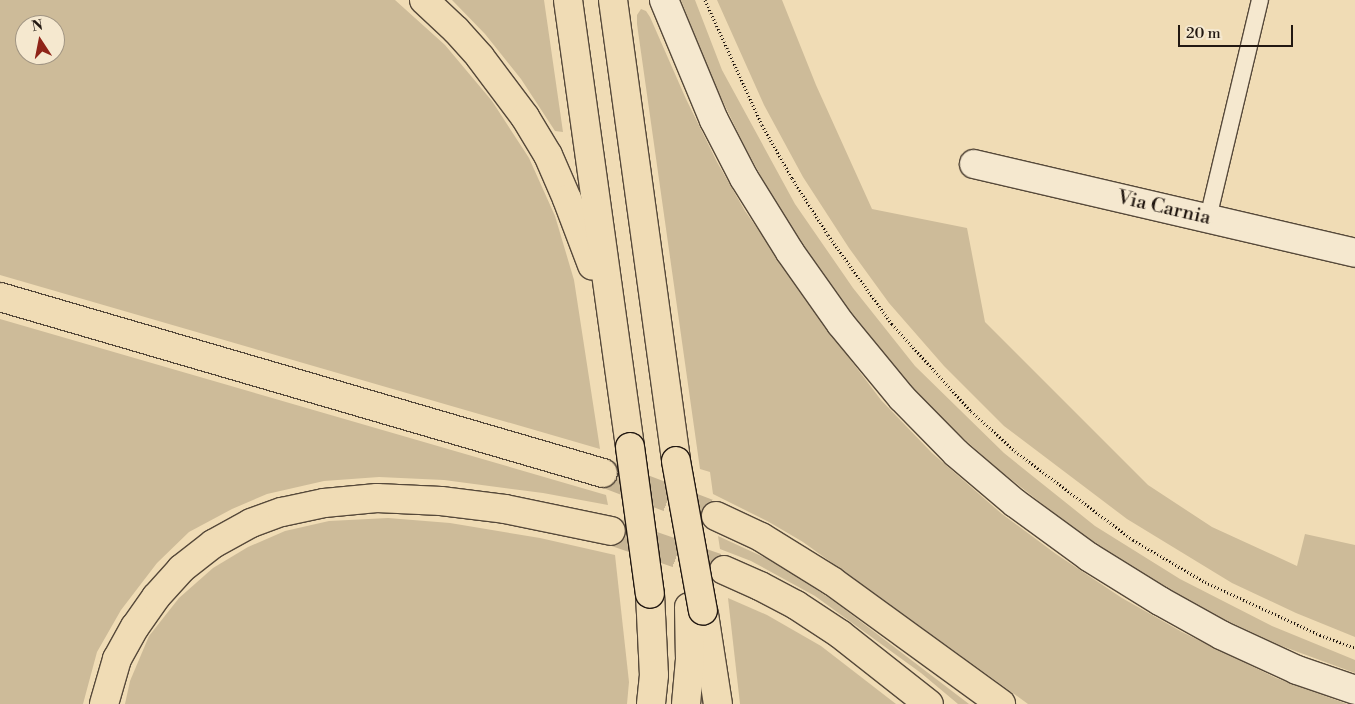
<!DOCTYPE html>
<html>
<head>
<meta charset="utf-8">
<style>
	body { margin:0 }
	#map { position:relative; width:1355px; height:704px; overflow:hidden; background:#f0dcb5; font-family:"Libre Bodoni",serif }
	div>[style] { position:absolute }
	.green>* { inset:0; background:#cdbb99 }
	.highway-tunnel>* { height:28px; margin-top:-14px; transform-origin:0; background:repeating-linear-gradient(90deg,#c7b594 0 28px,transparent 0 42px) }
	.path>* { height:3px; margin-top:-1.5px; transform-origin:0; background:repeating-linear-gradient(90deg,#221811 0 1px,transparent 0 3.5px) }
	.roads { filter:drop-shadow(1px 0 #56493a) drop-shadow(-1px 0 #56493a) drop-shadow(0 1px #56493a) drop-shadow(0 -1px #56493a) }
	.lane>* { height:16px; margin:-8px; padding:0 8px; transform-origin:8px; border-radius:8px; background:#f5e8cf }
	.street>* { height:28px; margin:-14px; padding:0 14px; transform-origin:14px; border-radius:14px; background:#f5e8cf }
	.secondary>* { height:28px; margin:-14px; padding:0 14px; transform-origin:14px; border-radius:14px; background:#f5e8cf }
	.highway>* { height:28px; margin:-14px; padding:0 14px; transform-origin:14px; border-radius:14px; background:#f0dcb5 }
	.bridges { filter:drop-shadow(1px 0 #221811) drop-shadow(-1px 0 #221811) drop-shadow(0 1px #221811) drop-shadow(0 -1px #221811) }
	.highway-bridge>* { height:28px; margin:-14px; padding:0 14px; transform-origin:14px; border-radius:14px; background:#f0dcb5 }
	span { translate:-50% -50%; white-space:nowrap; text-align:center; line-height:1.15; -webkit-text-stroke:4px #f5e8cf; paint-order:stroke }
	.street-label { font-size:20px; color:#221811 }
	.north { position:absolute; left:15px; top:15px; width:50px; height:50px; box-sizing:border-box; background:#f5e8cf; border:1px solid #a19583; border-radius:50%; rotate:349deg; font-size:14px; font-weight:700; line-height:20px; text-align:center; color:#221811 }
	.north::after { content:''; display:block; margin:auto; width:18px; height:22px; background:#8f2418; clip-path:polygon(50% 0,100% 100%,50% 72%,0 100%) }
	.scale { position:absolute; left:1178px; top:25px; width:115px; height:22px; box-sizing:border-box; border:2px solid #221811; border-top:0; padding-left:6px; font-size:15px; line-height:18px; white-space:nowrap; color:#221811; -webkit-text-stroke:4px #f5e8cf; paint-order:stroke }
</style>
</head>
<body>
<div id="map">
	<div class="green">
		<i style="clip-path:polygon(evenodd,0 0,395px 0,445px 45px,492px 101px,529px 158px,555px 216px,574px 280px,600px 449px,0 275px,0 0,25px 25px,55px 25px,55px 55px,25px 55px,25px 25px)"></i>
		<i style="clip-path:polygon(452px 0,544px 0,563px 132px,555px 131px,521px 79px,485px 34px)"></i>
		<i style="clip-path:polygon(681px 0,695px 0,722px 70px,795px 204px,853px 288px,915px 366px,1004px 453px,1095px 526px,1180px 579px,1272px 626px,1355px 660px,1355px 673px,1279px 645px,1219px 617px,1163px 587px,1107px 553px,1050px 510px,998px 469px,945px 422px,911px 387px,843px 303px,778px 208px,744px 145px,711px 77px)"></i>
		<i style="clip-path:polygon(717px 0,782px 0,816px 85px,872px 209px,967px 228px,985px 322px,1148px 485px,1212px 527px,1297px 566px,1305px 534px,1355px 545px,1355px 637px,1296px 613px,1232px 583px,1127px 519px,1004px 426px,944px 366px,889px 303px,849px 248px,803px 177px,764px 105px)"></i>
		<i style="clip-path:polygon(641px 9px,646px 11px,650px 17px,686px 99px,717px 162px,745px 211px,837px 342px,881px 400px,932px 453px,1002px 514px,1056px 554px,1122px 598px,1182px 632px,1276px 678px,1347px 704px,1028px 704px,803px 542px,769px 522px,713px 494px,710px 472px,700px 469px,637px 24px,637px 15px)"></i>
		<i style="clip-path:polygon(0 319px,606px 495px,608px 505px,543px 493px,444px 480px,379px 477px,324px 481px,267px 494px,232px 509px,189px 532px,157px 563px,121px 610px,97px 652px,83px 704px,0 704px)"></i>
		<i style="clip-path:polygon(388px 518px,450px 523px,540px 538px,615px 555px,629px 682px,627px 704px,125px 704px,130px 681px,149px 636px,179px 598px,213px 568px,248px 547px,285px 531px,329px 521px)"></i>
		<i style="clip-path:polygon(718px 536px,770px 560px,798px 577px,835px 602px,969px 704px,958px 704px,921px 673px,815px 596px,751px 561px,720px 549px)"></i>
		<i style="clip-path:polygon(728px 598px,767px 615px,821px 646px,896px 704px,740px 704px)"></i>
	</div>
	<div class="highway-tunnel">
		<i style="left:603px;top:473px;width:121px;rotate:20.8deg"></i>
		<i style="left:611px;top:531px;width:120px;rotate:19deg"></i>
	</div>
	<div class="path">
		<i style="left:705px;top:0;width:137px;rotate:65.5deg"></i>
		<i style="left:762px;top:125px;width:61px;rotate:60.5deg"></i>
		<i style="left:792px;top:178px;width:67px;rotate:57.7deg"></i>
		<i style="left:828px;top:235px;width:110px;rotate:54.3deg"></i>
		<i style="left:892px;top:324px;width:118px;rotate:47.8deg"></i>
		<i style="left:971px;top:411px;width:59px;rotate:42.3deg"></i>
		<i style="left:1015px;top:451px;width:148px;rotate:37deg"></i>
		<i style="left:1133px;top:540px;width:83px;rotate:30.3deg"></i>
		<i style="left:1205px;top:582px;width:127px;rotate:24.7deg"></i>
		<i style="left:1320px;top:635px;width:37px;rotate:20deg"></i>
	</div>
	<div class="roads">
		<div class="lane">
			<i style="left:1208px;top:218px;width:224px;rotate:-76.6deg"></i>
		</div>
		<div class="street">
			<i style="left:974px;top:164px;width:391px;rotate:13.1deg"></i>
		</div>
		<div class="secondary">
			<i style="left:664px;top:0;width:130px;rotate:67.4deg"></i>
			<i style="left:714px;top:120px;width:65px;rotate:62.7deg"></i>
			<i style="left:744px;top:178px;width:87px;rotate:58.1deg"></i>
			<i style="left:790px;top:252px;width:88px;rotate:54.7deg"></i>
			<i style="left:841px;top:324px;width:96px;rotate:50.5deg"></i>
			<i style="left:902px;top:398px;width:77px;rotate:45.5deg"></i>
			<i style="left:956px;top:453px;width:77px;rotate:40.3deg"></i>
			<i style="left:1015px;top:503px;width:92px;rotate:36.1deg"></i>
			<i style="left:1089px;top:557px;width:84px;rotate:31.8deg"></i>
			<i style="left:1160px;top:601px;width:70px;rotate:29.1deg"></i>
			<i style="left:1221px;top:635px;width:84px;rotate:24.7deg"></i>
			<i style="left:1297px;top:670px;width:61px;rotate:19deg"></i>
		</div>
		<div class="highway">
			<i style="left:424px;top:0;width:44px;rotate:43.2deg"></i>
			<i style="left:456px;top:30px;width:36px;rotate:48deg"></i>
			<i style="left:480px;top:57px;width:75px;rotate:53.1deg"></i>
			<i style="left:525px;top:117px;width:44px;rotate:58.8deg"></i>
			<i style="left:548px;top:155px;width:48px;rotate:66.6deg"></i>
			<i style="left:567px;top:199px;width:71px;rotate:69.3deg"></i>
			<i style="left:568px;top:0;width:451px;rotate:82.1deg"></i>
			<i style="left:613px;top:0;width:465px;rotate:82.2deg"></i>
			<i style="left:0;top:297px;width:628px;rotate:16.27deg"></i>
			<i style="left:716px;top:516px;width:50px;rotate:25deg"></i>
			<i style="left:761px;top:537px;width:84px;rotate:31.8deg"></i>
			<i style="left:832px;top:581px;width:209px;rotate:36deg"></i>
			<i style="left:724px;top:570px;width:39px;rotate:24deg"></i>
			<i style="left:760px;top:586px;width:41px;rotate:27.8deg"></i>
			<i style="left:796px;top:605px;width:53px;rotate:33.4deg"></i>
			<i style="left:840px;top:634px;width:113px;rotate:38.2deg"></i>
			<i style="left:650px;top:594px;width:81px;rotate:87.2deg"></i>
			<i style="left:654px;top:675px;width:29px;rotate:96deg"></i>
			<i style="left:704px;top:614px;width:91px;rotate:81.2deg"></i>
			<i style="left:104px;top:704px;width:47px;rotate:-73.9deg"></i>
			<i style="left:117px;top:659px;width:37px;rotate:-61deg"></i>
			<i style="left:135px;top:627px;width:37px;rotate:-55deg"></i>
			<i style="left:156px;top:597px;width:38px;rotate:-48deg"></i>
			<i style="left:181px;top:569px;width:41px;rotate:-38deg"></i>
			<i style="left:213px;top:544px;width:43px;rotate:-28.9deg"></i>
			<i style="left:251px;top:523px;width:33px;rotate:-20deg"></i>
			<i style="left:282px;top:512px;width:43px;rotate:-12.1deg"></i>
			<i style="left:324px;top:503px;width:53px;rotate:-5.4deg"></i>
			<i style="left:377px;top:498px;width:64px;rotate:2.7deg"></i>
			<i style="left:441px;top:501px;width:64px;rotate:7.1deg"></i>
			<i style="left:505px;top:509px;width:108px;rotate:11.7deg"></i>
			<i style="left:686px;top:704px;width:45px;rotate:-84.9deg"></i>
			<i style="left:690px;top:659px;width:52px;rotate:-91.1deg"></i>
		</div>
	</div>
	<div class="bridges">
		<div class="highway-bridge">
			<i style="left:630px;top:447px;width:148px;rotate:82.3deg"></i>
			<i style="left:676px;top:461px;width:152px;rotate:79.8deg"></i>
		</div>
	</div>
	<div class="street-label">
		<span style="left:1164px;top:208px;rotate:13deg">Via Carnia</span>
	</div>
	<div class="north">N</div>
	<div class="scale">20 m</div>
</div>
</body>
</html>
